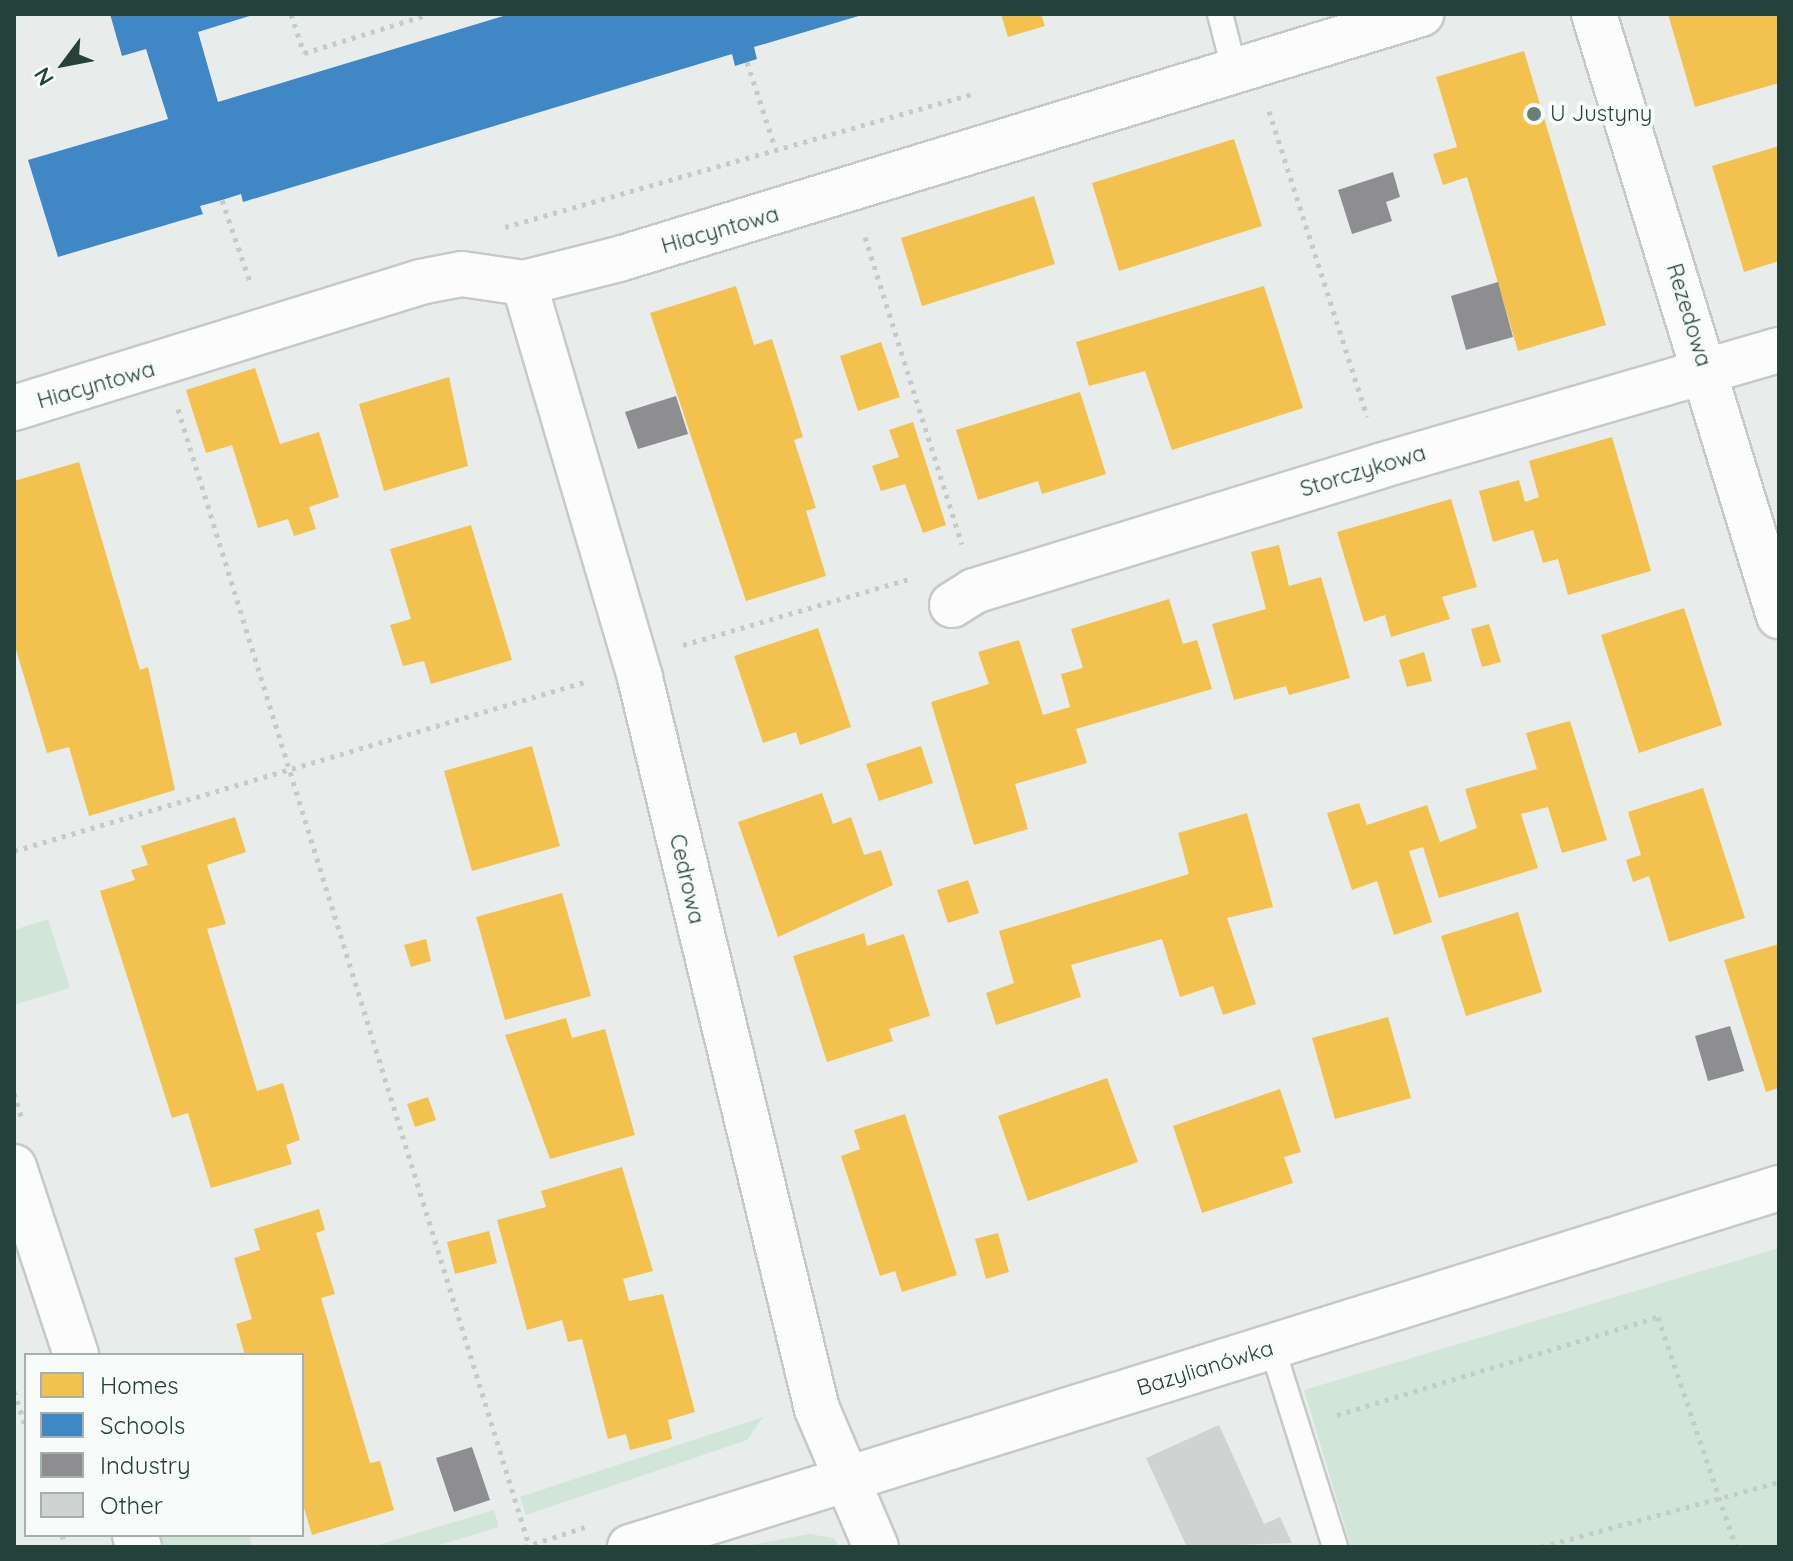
<!DOCTYPE html>
<html>
<head>
<meta charset="utf-8">
<style>
	body { margin:0 }
	#map { position:relative; width:1793px; height:1561px; overflow:hidden; background:#e8edeb; font-family:Quicksand,sans-serif }
	div>[style] { position:absolute }
	.green>* { inset:0; background:#d1e6d8 }
	.homes>* { inset:0; background:#f2c14e }
	.schools>* { inset:0; background:#3f88c5 }
	.industry>* { inset:0; background:#8d8d92 }
	.building>* { inset:0; background:#cfd4d2 }
	.path>* { height:5px; margin-top:-2.5px; transform-origin:0; background:repeating-linear-gradient(90deg,#c3ccca 0 4px,transparent 0 10px) }
	.roads { filter:drop-shadow(2px 0 #c5cac8) drop-shadow(-2px 0 #c5cac8) drop-shadow(0 2px #c5cac8) drop-shadow(0 -2px #c5cac8) }
	.lane>* { height:24px; margin:-12px; padding:0 12px; transform-origin:12px; border-radius:12px; background:#fcfcfc }
	.street>* { height:44px; margin:-22px; padding:0 22px; transform-origin:22px; border-radius:22px; background:#fcfcfc }
	.dots>* { width:22px; height:22px; translate:-50% -50%; box-sizing:border-box; border:4px solid #f7fbf9; border-radius:50% }
	span { translate:-50% -50%; white-space:nowrap; text-align:center; line-height:1.15; -webkit-text-stroke:8px #f7fbf9; paint-order:stroke }
	.poi-label { font-size:22px; color:#24423a }
	.left { translate:0 -50%; text-align:left }
	.street-label { font-size:22px; color:#24423a }
	.frame { position:absolute; inset:0; border:16px solid #24423a; pointer-events:none }
	.legend { position:absolute; left:24px; top:1353px; width:280px; height:184px; box-sizing:border-box; background:#f7fbf9; border:2px solid #a3b1ad; margin:0; padding:10px 14px; list-style:none; font-size:24px; color:#24423a }
	.legend li { display:flex; align-items:center; gap:16px; height:40px }
	.legend b { width:40px; border:2px solid #a3b1ad }
	.north { position:absolute; left:24px; top:24px; width:80px; height:80px; -webkit-text-stroke:6px #f7fbf9; paint-order:stroke; rotate:238deg; font-size:22px; font-weight:700; line-height:32px; text-align:center; color:#24423a }
	.north::after { content:''; display:block; margin:auto; width:28px; height:36px; background:#24423a; clip-path:polygon(50% 0,100% 100%,50% 72%,0 100%) }
</style>
</head>
<body>
<div id="map">
	<div class="green">
		<i style="clip-path:polygon(48px 919px,70px 988px,14px 1005px,14px 930px)"></i>
		<i style="clip-path:polygon(1779px 1248px,1779px 1547px,1351px 1547px,1304px 1390px)"></i>
		<i style="clip-path:polygon(763px 1417px,747px 1440px,526px 1515px,520px 1497px)"></i>
		<i style="clip-path:polygon(494px 1510px,499px 1527px,433px 1547px,371px 1547px)"></i>
		<i style="clip-path:polygon(809px 1534px,834px 1538px,839px 1547px,741px 1547px)"></i>
		<i style="clip-path:polygon(159px 1535px,249px 1535px,252px 1547px,165px 1547px)"></i>
	</div>
	<div class="homes">
		<i style="clip-path:polygon(1001px 14px,1041px 14px,1045px 26px,1008px 37px)"></i>
		<i style="clip-path:polygon(1668px 14px,1777px 14px,1779px 83px,1695px 107px)"></i>
		<i style="clip-path:polygon(1524px 51px,1606px 325px,1518px 351px,1467px 177px,1443px 185px,1433px 154px,1457px 147px,1436px 77px)"></i>
		<i style="clip-path:polygon(1234px 139px,1262px 226px,1119px 271px,1092px 183px)"></i>
		<i style="clip-path:polygon(1779px 146px,1779px 261px,1744px 272px,1712px 166px)"></i>
		<i style="clip-path:polygon(1034px 196px,1055px 264px,922px 306px,901px 238px)"></i>
		<i style="clip-path:polygon(736px 286px,754px 345px,772px 339px,803px 437px,794px 440px,816px 508px,806px 511px,826px 576px,746px 601px,650px 313px)"></i>
		<i style="clip-path:polygon(1264px 286px,1303px 408px,1172px 450px,1145px 371px,1089px 386px,1076px 342px)"></i>
		<i style="clip-path:polygon(881px 342px,900px 397px,858px 411px,840px 356px)"></i>
		<i style="clip-path:polygon(255px 368px,280px 444px,319px 432px,339px 497px,309px 507px,316px 529px,294px 536px,288px 519px,258px 528px,232px 445px,206px 453px,186px 390px)"></i>
		<i style="clip-path:polygon(449px 377px,468px 466px,384px 491px,359px 404px)"></i>
		<i style="clip-path:polygon(1080px 392px,1106px 474px,1042px 494px,1038px 481px,978px 500px,956px 430px)"></i>
		<i style="clip-path:polygon(913px 422px,946px 525px,923px 533px,905px 484px,881px 491px,872px 466px,899px 457px,889px 430px)"></i>
		<i style="clip-path:polygon(1612px 437px,1651px 571px,1568px 595px,1558px 559px,1543px 563px,1533px 530px,1493px 542px,1479px 491px,1519px 480px,1525px 502px,1539px 497px,1529px 461px)"></i>
		<i style="clip-path:polygon(79px 462px,140px 670px,148px 667px,175px 790px,89px 816px,69px 747px,47px 753px,14px 643px,14px 481px)"></i>
		<i style="clip-path:polygon(1451px 499px,1477px 587px,1442px 597px,1450px 619px,1391px 637px,1385px 615px,1364px 622px,1337px 532px)"></i>
		<i style="clip-path:polygon(471px 525px,512px 660px,431px 684px,424px 661px,403px 666px,390px 625px,411px 619px,390px 549px)"></i>
		<i style="clip-path:polygon(1279px 545px,1289px 586px,1321px 577px,1350px 678px,1289px 695px,1286px 686px,1234px 700px,1212px 624px,1266px 609px,1251px 552px)"></i>
		<i style="clip-path:polygon(1169px 599px,1183px 644px,1197px 640px,1212px 689px,1076px 729px,1087px 763px,1015px 784px,1028px 829px,974px 845px,931px 702px,989px 684px,978px 652px,1019px 640px,1043px 715px,1070px 707px,1061px 674px,1083px 668px,1071px 629px)"></i>
		<i style="clip-path:polygon(1684px 608px,1722px 725px,1639px 753px,1601px 635px)"></i>
		<i style="clip-path:polygon(1489px 624px,1501px 662px,1482px 667px,1471px 629px)"></i>
		<i style="clip-path:polygon(818px 628px,851px 727px,800px 745px,796px 732px,763px 743px,734px 656px)"></i>
		<i style="clip-path:polygon(1424px 652px,1432px 681px,1407px 687px,1399px 660px)"></i>
		<i style="clip-path:polygon(1570px 721px,1607px 840px,1562px 853px,1548px 807px,1521px 814px,1538px 868px,1439px 898px,1423px 847px,1409px 851px,1432px 922px,1394px 935px,1377px 881px,1352px 890px,1327px 813px,1359px 803px,1367px 825px,1427px 805px,1440px 842px,1477px 828px,1465px 789px,1537px 769px,1526px 733px)"></i>
		<i style="clip-path:polygon(532px 746px,560px 846px,472px 871px,444px 771px)"></i>
		<i style="clip-path:polygon(921px 746px,933px 783px,879px 801px,866px 764px)"></i>
		<i style="clip-path:polygon(1703px 788px,1745px 918px,1669px 942px,1649px 876px,1633px 882px,1626px 860px,1641px 855px,1628px 812px)"></i>
		<i style="clip-path:polygon(822px 793px,833px 824px,851px 817px,864px 855px,881px 850px,893px 885px,778px 937px,738px 822px)"></i>
		<i style="clip-path:polygon(1247px 813px,1273px 907px,1227px 918px,1256px 1004px,1223px 1015px,1213px 986px,1180px 997px,1162px 939px,1071px 965px,1081px 997px,996px 1025px,986px 993px,1014px 983px,999px 931px,1189px 874px,1178px 833px)"></i>
		<i style="clip-path:polygon(235px 817px,246px 852px,207px 865px,226px 924px,207px 929px,257px 1091px,283px 1083px,300px 1140px,286px 1145px,292px 1164px,211px 1188px,188px 1113px,172px 1118px,100px 891px,135px 880px,131px 870px,148px 865px,141px 846px)"></i>
		<i style="clip-path:polygon(968px 880px,979px 913px,948px 923px,937px 890px)"></i>
		<i style="clip-path:polygon(562px 893px,591px 996px,505px 1020px,476px 917px)"></i>
		<i style="clip-path:polygon(1518px 912px,1542px 992px,1466px 1016px,1441px 936px)"></i>
		<i style="clip-path:polygon(864px 933px,867px 946px,904px 934px,930px 1016px,889px 1029px,893px 1041px,827px 1062px,793px 956px)"></i>
		<i style="clip-path:polygon(426px 939px,431px 961px,411px 967px,404px 945px)"></i>
		<i style="clip-path:polygon(1779px 944px,1779px 1088px,1766px 1092px,1724px 960px)"></i>
		<i style="clip-path:polygon(1388px 1017px,1411px 1098px,1335px 1119px,1312px 1038px)"></i>
		<i style="clip-path:polygon(566px 1018px,572px 1038px,605px 1029px,635px 1135px,550px 1159px,505px 1035px)"></i>
		<i style="clip-path:polygon(1107px 1078px,1138px 1162px,1028px 1201px,998px 1116px)"></i>
		<i style="clip-path:polygon(1280px 1089px,1301px 1152px,1284px 1157px,1293px 1183px,1202px 1213px,1173px 1126px)"></i>
		<i style="clip-path:polygon(428px 1097px,436px 1120px,415px 1127px,407px 1104px)"></i>
		<i style="clip-path:polygon(905px 1114px,957px 1275px,902px 1292px,895px 1271px,880px 1276px,841px 1156px,860px 1149px,854px 1130px)"></i>
		<i style="clip-path:polygon(622px 1167px,653px 1271px,623px 1279px,629px 1301px,663px 1294px,695px 1412px,668px 1420px,672px 1439px,630px 1450px,626px 1434px,608px 1439px,582px 1339px,568px 1342px,562px 1320px,527px 1330px,497px 1220px,546px 1207px,541px 1191px)"></i>
		<i style="clip-path:polygon(319px 1209px,325px 1230px,316px 1233px,335px 1294px,321px 1298px,370px 1463px,380px 1461px,394px 1510px,312px 1535px,302px 1501px,302px 1355px,245px 1355px,236px 1324px,252px 1319px,234px 1258px,260px 1250px,254px 1229px)"></i>
		<i style="clip-path:polygon(489px 1231px,497px 1263px,455px 1274px,447px 1242px)"></i>
		<i style="clip-path:polygon(998px 1233px,1009px 1272px,986px 1279px,975px 1239px)"></i>
	</div>
	<div class="schools">
		<i style="clip-path:polygon(110px 14px,256px 14px,198px 32px,218px 102px,510px 14px,862px 15px,754px 47px,757px 59px,735px 66px,732px 54px,243px 202px,241px 194px,222px 200px,200px 206px,203px 214px,58px 257px,28px 160px,168px 119px,146px 49px,122px 56px)"></i>
	</div>
	<div class="industry">
		<i style="clip-path:polygon(1393px 172px,1400px 197px,1386px 202px,1392px 221px,1352px 234px,1338px 190px)"></i>
		<i style="clip-path:polygon(1498px 282px,1513px 337px,1466px 350px,1451px 296px)"></i>
		<i style="clip-path:polygon(676px 396px,688px 434px,638px 449px,625px 412px)"></i>
		<i style="clip-path:polygon(1730px 1026px,1744px 1071px,1708px 1081px,1695px 1036px)"></i>
		<i style="clip-path:polygon(472px 1447px,490px 1500px,454px 1512px,436px 1458px)"></i>
	</div>
	<div class="building">
		<i style="clip-path:polygon(1219px 1425px,1264px 1524px,1280px 1517px,1292px 1543px,1187px 1547px,1146px 1458px)"></i>
	</div>
	<div class="path">
		<i style="left:291px;top:14px;width:41px;rotate:71.6deg"></i>
		<i style="left:304px;top:53px;width:131px;rotate:-17.3deg"></i>
		<i style="left:747px;top:62px;width:89px;rotate:71.8deg"></i>
		<i style="left:1269px;top:111px;width:321px;rotate:72.2deg"></i>
		<i style="left:222px;top:200px;width:87px;rotate:71.1deg"></i>
		<i style="left:505px;top:227px;width:487px;rotate:-15.9deg"></i>
		<i style="left:865px;top:237px;width:322px;rotate:72.5deg"></i>
		<i style="left:178px;top:409px;width:1189px;rotate:72.83deg"></i>
		<i style="left:683px;top:645px;width:234px;rotate:-16.3deg"></i>
		<i style="left:14px;top:851px;width:599px;rotate:-16.5deg"></i>
		<i style="left:14px;top:1093px;width:28px;rotate:73deg"></i>
		<i style="left:14px;top:1391px;width:38px;rotate:72deg"></i>
		<i style="left:1337px;top:1415px;width:336px;rotate:-17deg"></i>
		<i style="left:1658px;top:1317px;width:243px;rotate:71.3deg"></i>
		<i style="left:62px;top:1535px;width:13px;rotate:72deg"></i>
		<i style="left:524px;top:1547px;width:64px;rotate:-18.2deg"></i>
		<i style="left:1541px;top:1547px;width:247px;rotate:-15.3deg"></i>
	</div>
	<div class="roads">
		<div class="lane">
			<i style="left:1220px;top:14px;width:60px;rotate:75.5deg"></i>
			<i style="left:1272px;top:1347px;width:210px;rotate:72.5deg"></i>
		</div>
		<div class="street">
			<i style="left:1594px;top:14px;width:630px;rotate:72.92deg"></i>
			<i style="left:524px;top:283px;width:412px;rotate:73.6deg"></i>
			<i style="left:640px;top:678px;width:752px;rotate:76.39deg"></i>
			<i style="left:817px;top:1409px;width:150px;rotate:66.9deg"></i>
			<i style="left:14px;top:408px;width:425px;rotate:-17.2deg"></i>
			<i style="left:420px;top:282px;width:43px;rotate:-10.8deg"></i>
			<i style="left:462px;top:274px;width:63px;rotate:8.3deg"></i>
			<i style="left:524px;top:283px;width:98px;rotate:-14.2deg"></i>
			<i style="left:619px;top:259px;width:839px;rotate:-16.99deg"></i>
			<i style="left:952px;top:605px;width:26px;rotate:-32deg"></i>
			<i style="left:974px;top:591px;width:428px;rotate:-17.1deg"></i>
			<i style="left:1383px;top:465px;width:412px;rotate:-16.2deg"></i>
			<i style="left:14px;top:1167px;width:198px;rotate:71.7deg"></i>
			<i style="left:135px;top:1535px;width:13px;rotate:72deg"></i>
			<i style="left:630px;top:1547px;width:1204px;rotate:-17.35deg"></i>
		</div>
	</div>
	<div class="dots">
		<i style="left:1534px;top:114px;background:#697e78"></i>
	</div>
	<div class="poi-label">
		<span class="left" style="left:1550px;top:114px">U Justyny</span>
	</div>
	<div class="street-label">
		<span style="left:720px;top:230px;rotate:-16deg">Hiacyntowa</span>
		<span style="left:1689px;top:315px;rotate:73deg">Rezedowa</span>
		<span style="left:96px;top:385px;rotate:-16deg">Hiacyntowa</span>
		<span style="left:1363px;top:471px;rotate:-17deg">Storczykowa</span>
		<span style="left:687px;top:879px;rotate:77deg">Cedrowa</span>
		<span style="left:1205px;top:1368px;rotate:-17deg">Bazylianówka</span>
	</div>
	<div class="frame"></div>
	<ul class="legend">
	<li><b style="height:22px;background:#f2c14e"></b>Homes</li>
	<li><b style="height:22px;background:#3f88c5"></b>Schools</li>
	<li><b style="height:22px;background:#8d8d92"></b>Industry</li>
	<li><b style="height:22px;background:#cfd4d2"></b>Other</li>
	</ul>
	<div class="north">N</div>
</div>
</body>
</html>
